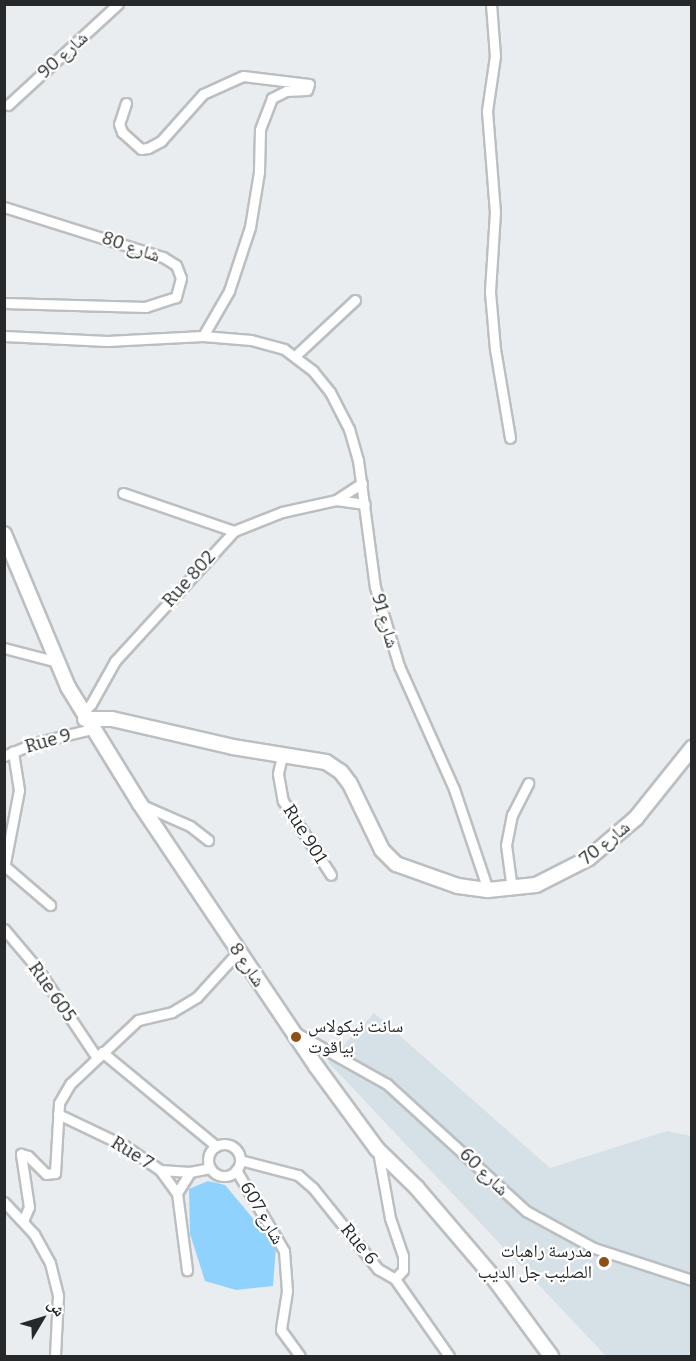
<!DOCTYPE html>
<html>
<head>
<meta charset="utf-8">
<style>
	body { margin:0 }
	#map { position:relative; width:696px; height:1361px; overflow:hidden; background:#e9edef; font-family:Bitter,"Noto Naskh Arabic",serif }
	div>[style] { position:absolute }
	.built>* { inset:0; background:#d5e0e7 }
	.green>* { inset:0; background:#8fd2fe }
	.roads { filter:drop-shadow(2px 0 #bbbfc1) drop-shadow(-2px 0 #bbbfc1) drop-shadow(0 2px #bbbfc1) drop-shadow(0 -2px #bbbfc1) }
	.street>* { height:9px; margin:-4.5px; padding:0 4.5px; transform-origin:4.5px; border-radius:4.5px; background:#fff }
	.street>.ring { margin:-4.5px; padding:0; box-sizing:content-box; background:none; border:9px solid #fff; border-radius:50% }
	.secondary>* { height:14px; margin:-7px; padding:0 7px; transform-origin:7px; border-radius:7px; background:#fff }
	.dots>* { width:16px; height:16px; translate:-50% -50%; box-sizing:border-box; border:3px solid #fff; border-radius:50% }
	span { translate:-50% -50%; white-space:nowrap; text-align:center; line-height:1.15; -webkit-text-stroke:4.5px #fff; paint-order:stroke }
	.street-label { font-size:18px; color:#262829 }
	.poi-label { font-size:18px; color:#262829 }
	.left { translate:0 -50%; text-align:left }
	.right { translate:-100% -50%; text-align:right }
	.frame { position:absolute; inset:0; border:6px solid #262829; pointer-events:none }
	.north { position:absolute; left:12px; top:1289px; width:60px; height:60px; -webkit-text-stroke:4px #fff; paint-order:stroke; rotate:52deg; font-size:16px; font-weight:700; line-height:24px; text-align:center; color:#262829 }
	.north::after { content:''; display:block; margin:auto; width:21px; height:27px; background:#262829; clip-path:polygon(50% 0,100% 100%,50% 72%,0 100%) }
</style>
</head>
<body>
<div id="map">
	<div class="built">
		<i style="clip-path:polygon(374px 1013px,550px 1168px,667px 1131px,691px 1136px,691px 1356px,606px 1356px,328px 1062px)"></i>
	</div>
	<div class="green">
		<i style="clip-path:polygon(208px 1181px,225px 1185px,276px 1246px,273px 1286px,236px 1290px,205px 1281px,190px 1234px,189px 1189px)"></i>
	</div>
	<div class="roads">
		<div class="street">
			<i style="left:491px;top:4px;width:52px;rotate:85.6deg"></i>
			<i style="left:495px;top:56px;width:56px;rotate:98.3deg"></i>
			<i style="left:487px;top:111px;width:101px;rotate:85.5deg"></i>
			<i style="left:495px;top:212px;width:80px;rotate:93.6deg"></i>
			<i style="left:490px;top:292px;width:57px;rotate:85deg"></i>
			<i style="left:495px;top:349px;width:90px;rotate:80.4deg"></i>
			<i style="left:126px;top:103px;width:22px;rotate:108deg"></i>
			<i style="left:119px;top:124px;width:9px;rotate:69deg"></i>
			<i style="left:122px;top:132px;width:25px;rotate:42deg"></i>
			<i style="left:141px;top:149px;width:7px;rotate:-8deg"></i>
			<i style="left:148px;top:148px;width:15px;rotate:-28deg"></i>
			<i style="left:161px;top:141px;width:63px;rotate:-48.2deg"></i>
			<i style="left:203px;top:94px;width:44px;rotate:-24.2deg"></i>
			<i style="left:243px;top:76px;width:66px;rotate:6.9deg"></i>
			<i style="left:309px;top:84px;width:6px;rotate:108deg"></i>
			<i style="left:307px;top:90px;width:21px;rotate:177deg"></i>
			<i style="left:286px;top:91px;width:16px;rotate:153deg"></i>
			<i style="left:272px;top:98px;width:34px;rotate:111deg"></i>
			<i style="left:260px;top:130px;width:42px;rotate:91.4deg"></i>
			<i style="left:259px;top:172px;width:56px;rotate:99.3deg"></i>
			<i style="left:250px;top:227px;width:67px;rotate:108.2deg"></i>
			<i style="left:229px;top:291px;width:52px;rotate:120deg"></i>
			<i style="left:8px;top:105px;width:149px;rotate:-42.6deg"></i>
			<i style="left:4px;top:207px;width:167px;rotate:17.5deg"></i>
			<i style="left:163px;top:257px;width:15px;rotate:32deg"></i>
			<i style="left:176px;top:265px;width:14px;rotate:69deg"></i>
			<i style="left:181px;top:278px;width:20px;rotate:105deg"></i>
			<i style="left:176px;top:297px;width:32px;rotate:162deg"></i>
			<i style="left:146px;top:307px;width:142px;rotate:-178.4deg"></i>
			<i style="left:4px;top:336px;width:103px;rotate:2.8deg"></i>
			<i style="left:107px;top:341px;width:96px;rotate:-3deg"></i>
			<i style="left:203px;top:336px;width:48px;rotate:4.8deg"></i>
			<i style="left:251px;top:340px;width:34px;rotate:15deg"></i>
			<i style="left:284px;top:349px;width:36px;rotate:37deg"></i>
			<i style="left:313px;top:371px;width:27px;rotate:51deg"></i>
			<i style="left:330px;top:392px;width:42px;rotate:62.8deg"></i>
			<i style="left:349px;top:429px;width:32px;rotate:74deg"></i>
			<i style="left:358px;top:460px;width:128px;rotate:82.4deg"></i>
			<i style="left:375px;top:587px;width:83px;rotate:73.1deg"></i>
			<i style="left:399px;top:666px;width:135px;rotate:65.9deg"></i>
			<i style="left:454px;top:789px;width:107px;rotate:71.4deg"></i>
			<i style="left:295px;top:356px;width:82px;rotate:-43deg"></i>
			<i style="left:123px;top:493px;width:117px;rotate:18.9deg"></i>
			<i style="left:336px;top:500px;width:31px;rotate:-33deg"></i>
			<i style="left:4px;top:648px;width:56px;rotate:14.5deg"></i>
			<i style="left:82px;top:713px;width:13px;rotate:-45deg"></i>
			<i style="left:91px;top:704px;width:49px;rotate:-60.8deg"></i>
			<i style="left:115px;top:661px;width:176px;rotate:-47.5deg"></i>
			<i style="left:234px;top:531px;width:52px;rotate:-21.6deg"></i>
			<i style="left:282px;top:512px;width:55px;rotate:-12.5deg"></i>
			<i style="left:336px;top:500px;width:29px;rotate:8deg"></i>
			<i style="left:4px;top:756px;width:33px;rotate:-23deg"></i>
			<i style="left:34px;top:743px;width:60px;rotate:-13.6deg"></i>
			<i style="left:282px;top:756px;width:18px;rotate:103deg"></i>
			<i style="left:278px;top:774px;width:27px;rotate:80deg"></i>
			<i style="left:283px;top:801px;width:88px;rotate:57deg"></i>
			<i style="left:140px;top:804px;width:55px;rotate:23.7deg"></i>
			<i style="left:190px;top:826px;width:23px;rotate:38deg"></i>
			<i style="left:4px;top:868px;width:79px;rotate:-79.1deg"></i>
			<i style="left:19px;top:790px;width:39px;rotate:-99deg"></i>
			<i style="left:7px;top:868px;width:57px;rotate:40.7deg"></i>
			<i style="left:512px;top:889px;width:44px;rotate:-97.8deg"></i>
			<i style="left:506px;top:845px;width:31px;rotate:-79deg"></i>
			<i style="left:512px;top:815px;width:36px;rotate:-63deg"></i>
			<i style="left:4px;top:929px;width:51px;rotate:49.8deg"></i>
			<i style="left:37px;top:968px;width:108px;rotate:56.3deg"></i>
			<i style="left:296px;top:1033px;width:104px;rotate:29.3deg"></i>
			<i style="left:387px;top:1084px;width:188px;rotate:42.4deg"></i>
			<i style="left:526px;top:1211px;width:77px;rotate:28.6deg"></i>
			<i style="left:594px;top:1248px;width:103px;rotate:18.1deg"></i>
			<i style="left:102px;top:1052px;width:148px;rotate:39.5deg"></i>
			<i style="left:58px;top:1114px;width:74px;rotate:25.5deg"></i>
			<i style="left:125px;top:1146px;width:42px;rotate:34.4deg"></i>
			<i style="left:160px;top:1170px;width:30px;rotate:4deg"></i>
			<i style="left:190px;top:1172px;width:20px;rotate:-11deg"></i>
			<i class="ring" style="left:208px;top:1144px;width:23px;height:23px"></i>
			<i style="left:240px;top:1160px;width:60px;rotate:14.5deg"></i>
			<i style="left:298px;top:1175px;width:20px;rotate:41deg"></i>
			<i style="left:313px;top:1188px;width:104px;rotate:51.3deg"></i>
			<i style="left:378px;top:1269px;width:20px;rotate:30deg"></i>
			<i style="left:395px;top:1279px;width:12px;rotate:-48deg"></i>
			<i style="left:403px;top:1270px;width:14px;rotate:-90deg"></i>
			<i style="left:403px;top:1256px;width:40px;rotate:-108.9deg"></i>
			<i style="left:390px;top:1218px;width:68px;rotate:-100.2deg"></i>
			<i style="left:160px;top:1170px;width:29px;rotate:54deg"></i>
			<i style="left:177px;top:1193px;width:78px;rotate:82.6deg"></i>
			<i style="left:236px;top:1170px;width:94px;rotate:59.3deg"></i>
			<i style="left:284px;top:1251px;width:40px;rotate:85.7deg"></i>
			<i style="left:287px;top:1291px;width:39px;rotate:99deg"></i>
			<i style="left:281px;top:1330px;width:32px;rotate:54deg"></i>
			<i style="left:177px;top:1193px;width:25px;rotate:-58deg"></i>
			<i style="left:4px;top:1202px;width:44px;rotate:46.8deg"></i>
			<i style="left:34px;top:1234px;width:33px;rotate:61deg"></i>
			<i style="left:50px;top:1263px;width:34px;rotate:76deg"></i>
			<i style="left:58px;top:1296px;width:60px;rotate:92.9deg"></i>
			<i style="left:23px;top:1221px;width:15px;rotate:-67deg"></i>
			<i style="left:29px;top:1207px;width:54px;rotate:-98.6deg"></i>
			<i style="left:21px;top:1154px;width:7px;rotate:16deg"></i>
			<i style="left:28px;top:1156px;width:25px;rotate:45deg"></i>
			<i style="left:46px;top:1174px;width:9px;rotate:-6deg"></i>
			<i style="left:55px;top:1173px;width:70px;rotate:-86.7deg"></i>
			<i style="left:59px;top:1103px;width:22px;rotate:-60deg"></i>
			<i style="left:70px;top:1084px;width:93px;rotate:-43.3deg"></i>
			<i style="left:138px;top:1020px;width:35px;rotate:-13deg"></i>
			<i style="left:172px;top:1012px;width:29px;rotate:-31deg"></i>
			<i style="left:197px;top:997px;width:61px;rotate:-47.7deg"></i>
			<i style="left:395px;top:1279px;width:94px;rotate:55deg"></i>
		</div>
		<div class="secondary">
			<i style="left:4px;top:534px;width:166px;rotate:67.3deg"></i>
			<i style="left:68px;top:687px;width:137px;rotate:58.4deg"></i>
			<i style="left:140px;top:804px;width:316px;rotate:56.1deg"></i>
			<i style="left:316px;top:1066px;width:103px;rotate:53.7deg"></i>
			<i style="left:377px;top:1149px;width:56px;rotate:44.3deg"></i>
			<i style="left:417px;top:1188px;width:117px;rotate:49.5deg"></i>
			<i style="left:493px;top:1277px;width:98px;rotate:53.7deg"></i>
			<i style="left:85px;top:719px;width:27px"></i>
			<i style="left:112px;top:719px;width:124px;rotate:13deg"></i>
			<i style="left:233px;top:747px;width:94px;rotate:9.2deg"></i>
			<i style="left:326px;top:762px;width:18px;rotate:34deg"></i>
			<i style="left:341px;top:772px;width:15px;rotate:53deg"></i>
			<i style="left:350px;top:784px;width:73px;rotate:64.1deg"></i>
			<i style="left:382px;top:850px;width:20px;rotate:45deg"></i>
			<i style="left:396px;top:864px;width:66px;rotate:19.5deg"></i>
			<i style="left:458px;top:886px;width:30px;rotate:8deg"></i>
			<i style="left:488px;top:890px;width:48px;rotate:-5.9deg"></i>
			<i style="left:536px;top:885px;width:59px;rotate:-27deg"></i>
			<i style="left:589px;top:858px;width:62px;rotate:-40.4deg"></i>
			<i style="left:636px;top:818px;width:90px;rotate:-51.3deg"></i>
		</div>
	</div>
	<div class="dots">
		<i style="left:296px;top:1037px;background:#8f5016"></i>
		<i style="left:604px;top:1262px;background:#8f5016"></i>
	</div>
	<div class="street-label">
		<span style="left:63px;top:55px;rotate:-42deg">شارع 90</span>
		<span style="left:131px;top:247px;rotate:19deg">شارع 80</span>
		<span style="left:189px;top:579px;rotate:-48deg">Rue 802</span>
		<span style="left:385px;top:621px;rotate:74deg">شارع 91</span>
		<span style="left:48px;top:741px;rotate:-16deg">Rue 9</span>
		<span style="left:305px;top:834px;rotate:58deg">Rue 901</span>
		<span style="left:605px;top:843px;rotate:-39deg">شارع 70</span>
		<span style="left:247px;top:965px;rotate:56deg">شارع 8</span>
		<span style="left:52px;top:992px;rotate:55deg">Rue 605</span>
		<span style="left:132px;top:1153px;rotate:32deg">Rue 7</span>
		<span style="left:484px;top:1172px;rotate:44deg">شارع 60</span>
		<span style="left:262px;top:1213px;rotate:60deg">شارع 607</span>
		<span style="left:359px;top:1244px;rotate:51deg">Rue 6</span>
	</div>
	<div class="poi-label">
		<span class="left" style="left:308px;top:1037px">سانت نيكولاس<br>بياقوت</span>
		<span class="right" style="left:592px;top:1262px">مدرسة راهبات<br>الصليب جل الديب</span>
	</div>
	<div class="frame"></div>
	<div class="north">ش</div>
</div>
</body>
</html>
